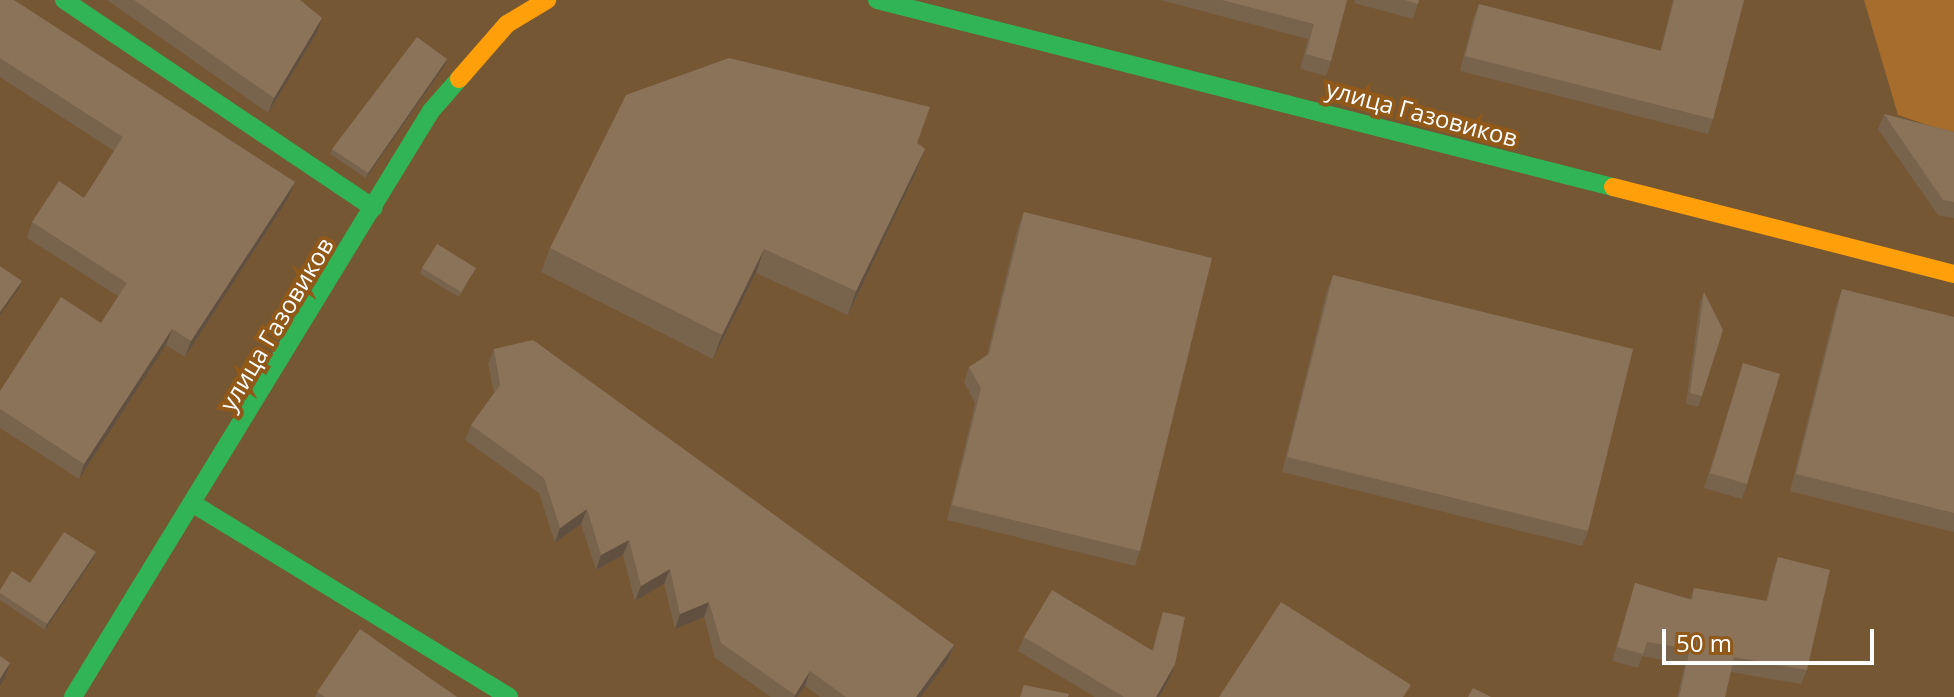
<!DOCTYPE html>
<html>
<head>
<meta charset="utf-8">
<style>
	body { margin:0 }
	#map { position:relative; width:1954px; height:697px; overflow:hidden; background:#755734; font-family:"Open Sans",sans-serif }
	div>[style] { position:absolute }
	.green>* { inset:0; background:#a66d2d }
	.fast>* { height:18px; margin:-9px; padding:0 9px; transform-origin:9px; border-radius:9px; background:#30b455 }
	.slow>* { height:18px; margin:-9px; padding:0 9px; transform-origin:9px; border-radius:9px; background:#ff9f0a }
	.wall>* { inset:0; background:#78634d }
	.shaded-wall>* { inset:0; background:#61503f }
	.building>* { inset:0; background:#8b735a }
	span { translate:-50% -50%; white-space:nowrap; text-align:center; line-height:1.15; -webkit-text-stroke:8px #905819; paint-order:stroke }
	.street-label { font-size:24px; color:#fff }
	.scale { position:absolute; left:1662px; top:629px; width:212px; height:36px; box-sizing:border-box; border:4px solid #fff; border-top:0; padding-left:10px; font-size:24px; line-height:28px; white-space:nowrap; color:#fff; -webkit-text-stroke:6px #905819; paint-order:stroke }
</style>
</head>
<body>
<div id="map">
	<div class="green">
		<i style="clip-path:polygon(1864px 0,1954px 0,1954px 134px,1898px 115px)"></i>
	</div>
	<div class="fast">
		<i style="left:64px;top:0;width:373px;rotate:33.9deg"></i>
		<i style="left:877px;top:0;width:759px;rotate:14.26deg"></i>
		<i style="left:195px;top:505px;width:368px;rotate:31.4deg"></i>
		<i style="left:73px;top:697px;width:687px;rotate:-58.58deg"></i>
		<i style="left:431px;top:111px;width:43px;rotate:-48.8deg"></i>
	</div>
	<div class="slow">
		<i style="left:459px;top:79px;width:73px;rotate:-48.9deg"></i>
		<i style="left:507px;top:24px;width:47px;rotate:-31deg"></i>
		<i style="left:1613px;top:187px;width:352px;rotate:14.3deg"></i>
	</div>
	<div class="wall">
		<i style="clip-path:polygon(0 0,295px 182px,289px 197px,185px 357px,166px 345px,79px 479px,0 428px,0 391px,101px 323px,118px 296px,27px 238px,32px 222px,84px 198px,114px 151px,0 77px)"></i>
		<i style="clip-path:polygon(107px 0,300px 0,317px 33px,268px 113px)"></i>
		<i style="clip-path:polygon(1160px 0,1347px 0,1331px 61px,1326px 76px,1300px 69px,1308px 39px)"></i>
		<i style="clip-path:polygon(1355px 0,1419px 0,1413px 19px,1354px 3px)"></i>
		<i style="clip-path:polygon(1673px 0,1744px 0,1713px 119px,1708px 134px,1460px 71px,1473px 19px,1479px 4px,1660px 51px)"></i>
		<i style="clip-path:polygon(447px 59px,445px 65px,366px 178px,330px 154px,332px 149px)"></i>
		<i style="clip-path:polygon(1884px 114px,1954px 132px,1954px 218px,1938px 215px,1878px 129px)"></i>
		<i style="clip-path:polygon(917px 143px,925px 149px,916px 172px,848px 315px,756px 273px,713px 359px,541px 272px,550px 248px)"></i>
		<i style="clip-path:polygon(1024px 212px,1140px 551px,1135px 566px,947px 520px,975px 403px,964px 382px,969px 367px,987px 355px,1018px 227px)"></i>
		<i style="clip-path:polygon(422px 268px,476px 268px,459px 297px,420px 274px)"></i>
		<i style="clip-path:polygon(1333px 275px,1588px 531px,1582px 546px,1282px 472px,1327px 290px)"></i>
		<i style="clip-path:polygon(1842px 289px,1954px 317px,1954px 532px,1790px 491px,1836px 306px)"></i>
		<i style="clip-path:polygon(1704px 292px,1702px 396px,1698px 407px,1686px 404px,1700px 302px)"></i>
		<i style="clip-path:polygon(494px 349px,954px 645px,948px 660px,921px 697px,820px 697px,805px 686px,797px 697px,771px 697px,715px 658px,704px 617px,675px 629px,664px 584px,635px 601px,623px 555px,596px 570px,581px 524px,555px 543px,539px 493px,465px 440px,471px 425px,494px 393px,488px 364px)"></i>
		<i style="clip-path:polygon(1743px 363px,1747px 484px,1742px 499px,1704px 488px)"></i>
		<i style="clip-path:polygon(96px 552px,94px 558px,45px 630px,0 600px,0 590px,30px 583px)"></i>
		<i style="clip-path:polygon(1778px 557px,1807px 670px,1801px 684px,1731px 672px,1725px 697px,1677px 697px,1685px 664px,1642px 656px,1638px 668px,1612px 661px,1635px 583px,1690px 599px,1694px 588px,1766px 601px,1773px 571px)"></i>
		<i style="clip-path:polygon(1163px 612px,1175px 664px,1170px 678px,1159px 697px,1095px 697px,1018px 651px,1024px 637px,1152px 650px)"></i>
		<i style="clip-path:polygon(317px 692px,457px 697px,315px 697px)"></i>
	</div>
	<div class="shaded-wall">
		<i style="clip-path:polygon(322px 18px,317px 33px,268px 113px,274px 98px)"></i>
		<i style="clip-path:polygon(447px 59px,445px 65px,366px 178px,368px 173px)"></i>
		<i style="clip-path:polygon(925px 149px,916px 172px,848px 315px,856px 291px)"></i>
		<i style="clip-path:polygon(295px 182px,289px 197px,185px 357px,191px 341px)"></i>
		<i style="clip-path:polygon(764px 249px,756px 273px,713px 359px,722px 335px)"></i>
		<i style="clip-path:polygon(22px 281px,20px 287px,0 315px,0 312px)"></i>
		<i style="clip-path:polygon(172px 329px,166px 345px,79px 479px,84px 464px)"></i>
		<i style="clip-path:polygon(587px 509px,581px 524px,555px 543px,560px 528px)"></i>
		<i style="clip-path:polygon(629px 540px,623px 555px,596px 570px,601px 555px)"></i>
		<i style="clip-path:polygon(96px 552px,94px 558px,45px 630px,47px 624px)"></i>
		<i style="clip-path:polygon(670px 569px,664px 584px,635px 601px,641px 586px)"></i>
		<i style="clip-path:polygon(709px 602px,704px 617px,675px 629px,680px 614px)"></i>
		<i style="clip-path:polygon(954px 645px,948px 660px,921px 697px,916px 697px)"></i>
		<i style="clip-path:polygon(10px 663px,5px 678px,0 686px,0 679px)"></i>
		<i style="clip-path:polygon(1175px 664px,1170px 678px,1159px 697px,1156px 697px)"></i>
		<i style="clip-path:polygon(810px 671px,805px 686px,797px 697px,794px 697px)"></i>
	</div>
	<div class="building">
		<i style="clip-path:polygon(0 0,14px 0,295px 182px,191px 341px,172px 329px,84px 464px,0 409px,0 391px,61px 297px,101px 323px,127px 283px,32px 222px,59px 181px,84px 198px,123px 137px,0 58px)"></i>
		<i style="clip-path:polygon(134px 0,300px 0,322px 18px,274px 98px)"></i>
		<i style="clip-path:polygon(1222px 0,1347px 0,1331px 61px,1306px 54px,1314px 24px)"></i>
		<i style="clip-path:polygon(1404px 0,1419px 0,1418px 4px)"></i>
		<i style="clip-path:polygon(1674px 0,1744px 0,1713px 119px,1465px 56px,1479px 4px,1661px 51px)"></i>
		<i style="clip-path:polygon(417px 37px,447px 59px,368px 173px,332px 149px)"></i>
		<i style="clip-path:polygon(729px 58px,930px 107px,917px 143px,925px 149px,856px 291px,764px 249px,722px 335px,550px 248px,626px 95px)"></i>
		<i style="clip-path:polygon(1884px 114px,1954px 132px,1954px 202px,1943px 200px)"></i>
		<i style="clip-path:polygon(1024px 212px,1212px 258px,1140px 551px,952px 505px,981px 388px,969px 367px,989px 354px)"></i>
		<i style="clip-path:polygon(437px 244px,476px 268px,461px 292px,422px 268px)"></i>
		<i style="clip-path:polygon(0 266px,22px 281px,0 312px)"></i>
		<i style="clip-path:polygon(1333px 275px,1633px 349px,1588px 531px,1287px 457px)"></i>
		<i style="clip-path:polygon(1842px 289px,1954px 317px,1954px 513px,1796px 474px)"></i>
		<i style="clip-path:polygon(1704px 292px,1723px 330px,1702px 396px,1690px 393px)"></i>
		<i style="clip-path:polygon(533px 340px,954px 645px,916px 697px,846px 697px,810px 671px,795px 695px,721px 643px,709px 602px,680px 614px,670px 569px,641px 586px,629px 540px,601px 555px,587px 509px,560px 528px,544px 478px,471px 425px,500px 385px,494px 349px)"></i>
		<i style="clip-path:polygon(1743px 363px,1780px 374px,1747px 484px,1710px 473px)"></i>
		<i style="clip-path:polygon(64px 532px,96px 552px,47px 624px,0 593px,0 590px,12px 571px,30px 583px)"></i>
		<i style="clip-path:polygon(1778px 557px,1830px 570px,1807px 670px,1734px 657px,1725px 697px,1679px 697px,1690px 649px,1647px 642px,1643px 654px,1617px 647px,1635px 583px,1692px 600px,1694px 588px,1767px 601px)"></i>
		<i style="clip-path:polygon(1052px 590px,1153px 651px,1163px 612px,1185px 617px,1175px 664px,1156px 697px,1124px 697px,1024px 637px)"></i>
		<i style="clip-path:polygon(1281px 602px,1411px 685px,1403px 697px,1219px 697px)"></i>
		<i style="clip-path:polygon(360px 629px,457px 697px,325px 697px,317px 692px)"></i>
		<i style="clip-path:polygon(0 656px,10px 663px,0 679px)"></i>
		<i style="clip-path:polygon(1024px 685px,1069px 694px,1068px 697px,1020px 697px)"></i>
		<i style="clip-path:polygon(1473px 688px,1491px 697px,1468px 697px)"></i>
	</div>
	<div class="street-label">
		<span style="left:1422px;top:113px;rotate:15deg">улица Газовиков</span>
		<span style="left:276px;top:324px;rotate:-59deg">улица Газовиков</span>
	</div>
	<div class="scale">50 m</div>
</div>
</body>
</html>
